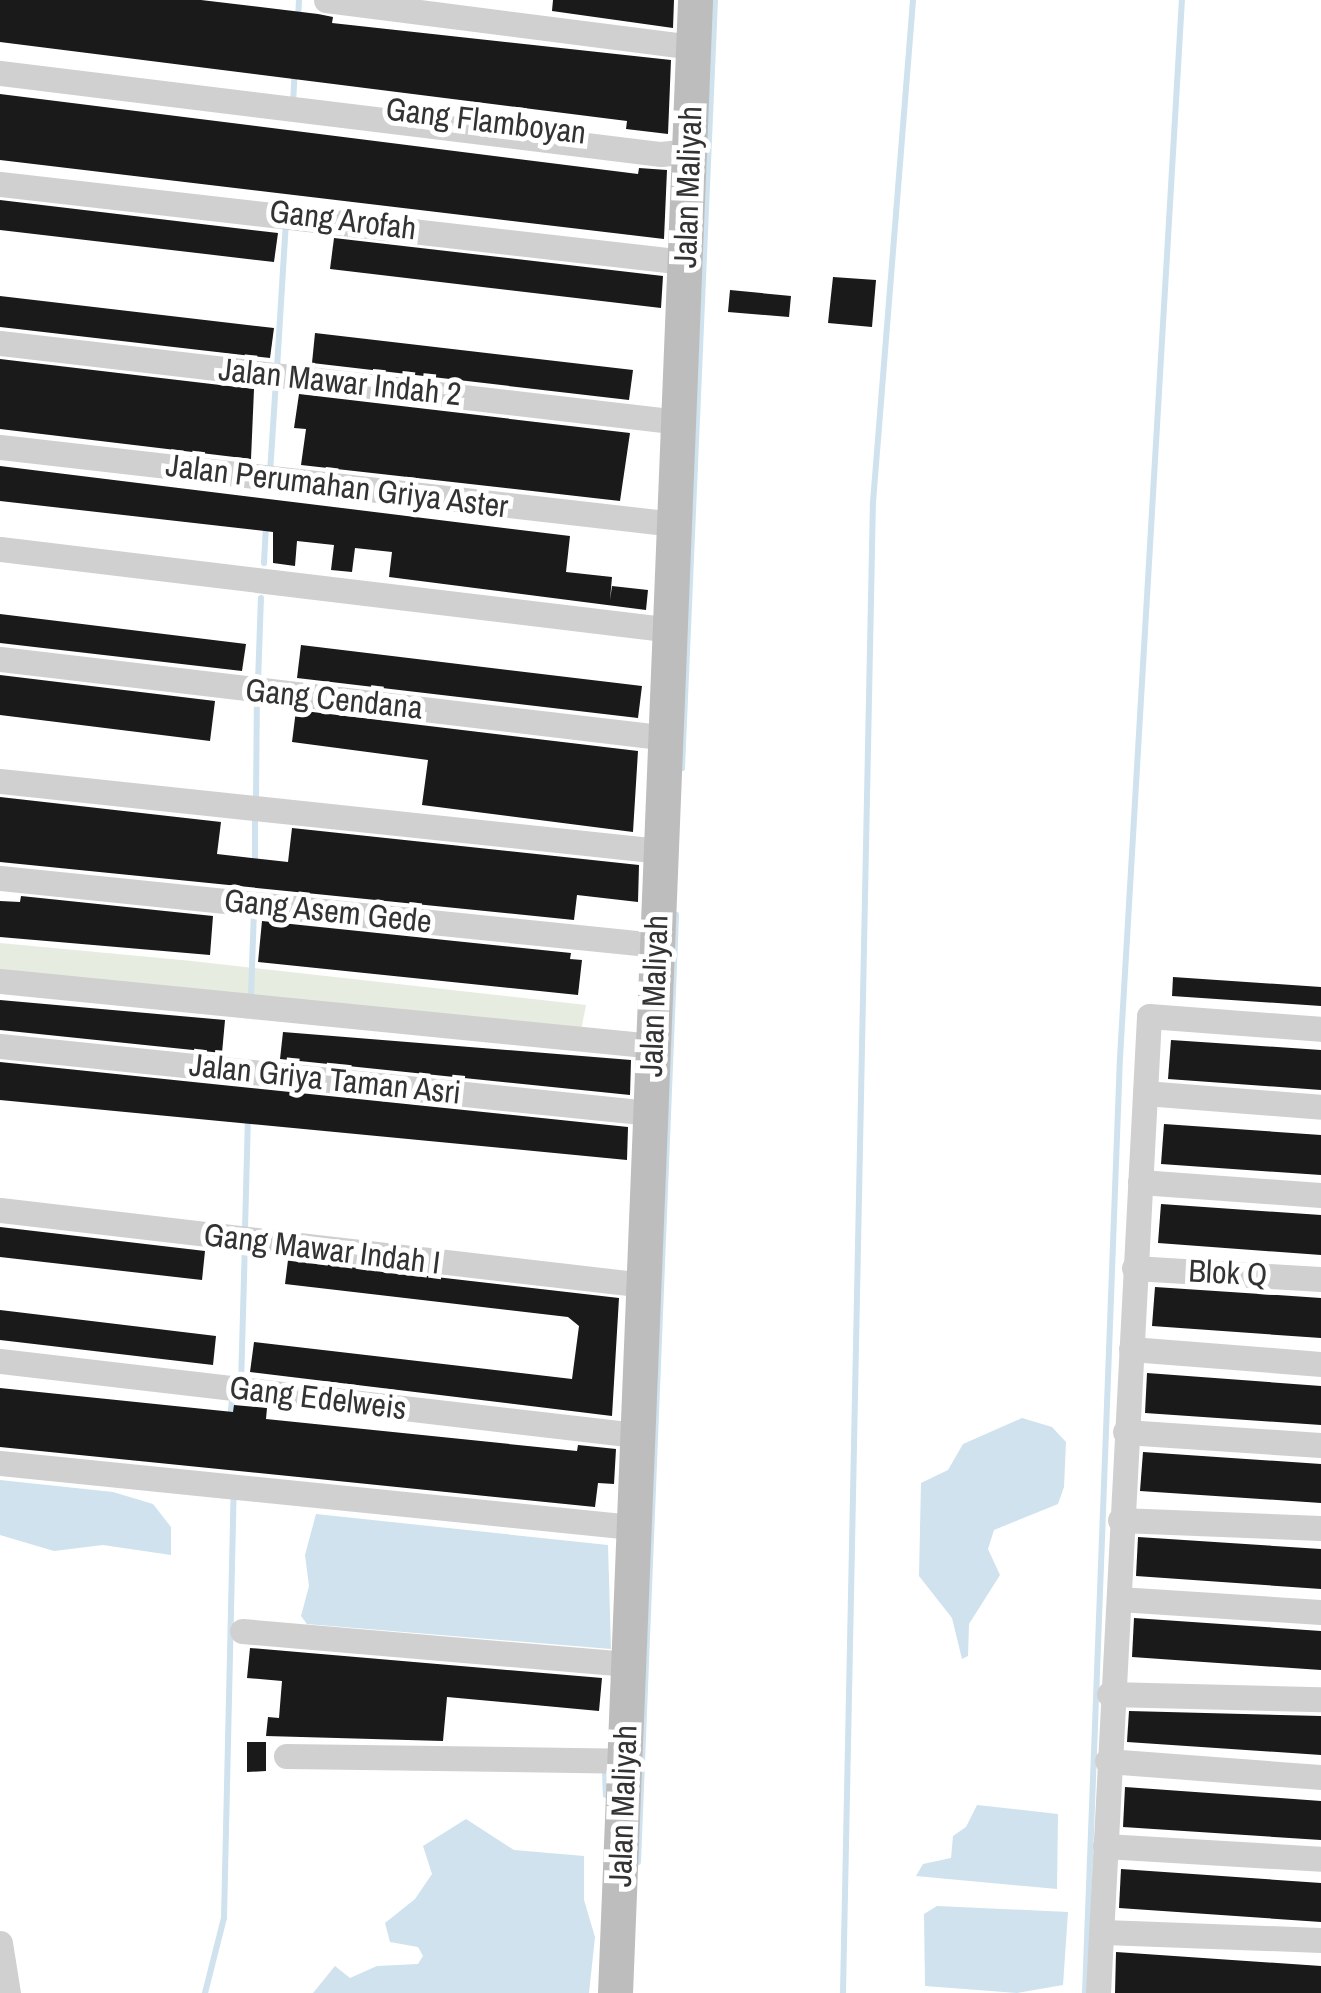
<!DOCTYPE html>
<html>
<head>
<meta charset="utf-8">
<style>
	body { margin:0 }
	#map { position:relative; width:1321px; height:1993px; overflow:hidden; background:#fff; font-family:"Archivo Narrow",sans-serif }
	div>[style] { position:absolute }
	.green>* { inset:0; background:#e6ecdf }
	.water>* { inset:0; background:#cfe2ee }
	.stream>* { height:6px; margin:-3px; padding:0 3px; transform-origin:3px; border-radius:3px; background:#cfe2ee }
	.building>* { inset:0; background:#1a1a1a }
	.street>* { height:25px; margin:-12.5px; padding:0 12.5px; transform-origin:12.5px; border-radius:12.5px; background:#d0d0d0 }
	.secondary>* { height:35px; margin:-17.5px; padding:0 17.5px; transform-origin:17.5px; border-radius:17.5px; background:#bdbdbd }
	span { translate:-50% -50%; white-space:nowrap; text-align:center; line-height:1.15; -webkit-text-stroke:10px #fff; paint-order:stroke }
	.street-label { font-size:32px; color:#333 }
</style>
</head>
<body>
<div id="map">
	<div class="green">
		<i style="clip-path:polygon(0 943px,192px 961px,586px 1005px,581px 1031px,0 974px)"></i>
	</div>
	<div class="water">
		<i style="clip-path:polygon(1022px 1418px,1052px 1427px,1066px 1442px,1064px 1487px,1058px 1504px,994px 1530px,988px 1549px,1000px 1575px,969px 1624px,968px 1656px,962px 1659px,952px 1618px,919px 1576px,921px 1483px,948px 1470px,963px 1444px)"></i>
		<i style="clip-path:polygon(0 1480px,113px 1492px,153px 1504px,171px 1527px,171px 1555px,103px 1545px,54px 1551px,0 1535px)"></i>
		<i style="clip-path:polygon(316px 1514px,608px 1545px,611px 1649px,307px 1624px,301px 1616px,309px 1586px,305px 1555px)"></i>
		<i style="clip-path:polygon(977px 1805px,1058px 1814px,1057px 1889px,916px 1876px,923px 1864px,951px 1858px,953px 1836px,966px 1827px)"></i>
		<i style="clip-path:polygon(466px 1819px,514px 1850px,584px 1856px,584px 1900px,595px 1937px,589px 1993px,313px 1993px,335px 1966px,350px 1978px,377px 1966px,418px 1964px,423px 1956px,418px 1947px,390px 1942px,385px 1923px,415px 1899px,432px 1874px,423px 1846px)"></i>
		<i style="clip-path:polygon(937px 1906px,1068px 1912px,1063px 1985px,1017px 1993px,925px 1986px,924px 1914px)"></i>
	</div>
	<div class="stream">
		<i style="left:298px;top:19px;width:19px;rotate:-87deg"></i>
		<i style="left:293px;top:104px;width:33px;rotate:-87deg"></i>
		<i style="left:277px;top:368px;width:147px;rotate:-86.5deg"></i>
		<i style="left:270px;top:473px;width:92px;rotate:-86.3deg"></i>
		<i style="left:264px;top:563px;width:38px;rotate:-87deg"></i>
		<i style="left:258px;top:682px;width:84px;rotate:-88deg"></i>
		<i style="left:682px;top:768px;width:769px;rotate:-87.54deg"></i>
		<i style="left:256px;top:802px;width:108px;rotate:-89.5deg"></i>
		<i style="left:255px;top:867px;width:53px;rotate:-90deg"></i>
		<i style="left:251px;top:996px;width:87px;rotate:-88deg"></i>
		<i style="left:245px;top:1230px;width:113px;rotate:-88.5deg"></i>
		<i style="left:241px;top:1385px;width:143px;rotate:-88.4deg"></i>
		<i style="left:230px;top:1419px;width:19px;rotate:-84deg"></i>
		<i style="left:232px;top:1400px;width:8px;rotate:-23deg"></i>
		<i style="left:605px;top:1771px;width:24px;rotate:88deg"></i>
		<i style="left:638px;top:1862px;width:948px;rotate:-87.7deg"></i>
		<i style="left:205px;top:1993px;width:77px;rotate:-75.8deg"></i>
		<i style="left:224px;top:1918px;width:426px;rotate:-88.7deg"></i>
		<i style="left:843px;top:1993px;width:1491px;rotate:-88.85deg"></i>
		<i style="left:873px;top:502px;width:504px;rotate:-85.44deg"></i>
		<i style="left:1085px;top:1993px;width:936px;rotate:-87.86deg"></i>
		<i style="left:1120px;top:1058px;width:1060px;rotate:-86.65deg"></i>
	</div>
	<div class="building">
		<i style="clip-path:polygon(0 0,201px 0,318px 14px,333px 17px,332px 23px,671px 60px,668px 134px,626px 129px,627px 121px,0 42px)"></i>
		<i style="clip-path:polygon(553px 0,674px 0,673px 28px,552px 11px)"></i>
		<i style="clip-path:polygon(0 94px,638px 174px,639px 168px,667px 170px,664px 239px,0 160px)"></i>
		<i style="clip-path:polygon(0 200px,278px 233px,274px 262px,0 230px)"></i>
		<i style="clip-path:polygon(334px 238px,663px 276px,661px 308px,330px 269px)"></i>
		<i style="clip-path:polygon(833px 277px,876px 280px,872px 327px,828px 323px)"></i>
		<i style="clip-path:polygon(730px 290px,791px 296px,789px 317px,728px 312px)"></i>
		<i style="clip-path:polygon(0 296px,274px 328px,270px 358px,0 327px)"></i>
		<i style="clip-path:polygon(315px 333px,633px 370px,629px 400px,312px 363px)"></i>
		<i style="clip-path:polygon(0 359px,254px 389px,251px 459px,0 429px)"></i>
		<i style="clip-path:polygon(299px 394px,630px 433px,620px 501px,301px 465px,306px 429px,294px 428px)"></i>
		<i style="clip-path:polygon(0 466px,570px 536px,566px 572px,612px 577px,610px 600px,612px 586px,648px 590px,646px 610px,389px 577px,392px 552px,355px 548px,352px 572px,331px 570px,334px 545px,297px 541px,295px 566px,273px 563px,273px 532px,0 501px)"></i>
		<i style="clip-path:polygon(0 614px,246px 644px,242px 671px,0 643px)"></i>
		<i style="clip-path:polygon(301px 645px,642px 686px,638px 718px,297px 678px)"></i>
		<i style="clip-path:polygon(0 675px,215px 701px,210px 741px,0 715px)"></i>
		<i style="clip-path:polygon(296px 710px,638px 751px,633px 832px,422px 805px,428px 760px,292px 742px)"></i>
		<i style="clip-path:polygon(0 797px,221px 822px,217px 854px,288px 862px,292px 828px,639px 865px,638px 902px,577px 895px,574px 920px,0 862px)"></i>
		<i style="clip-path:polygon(21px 896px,213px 916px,210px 955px,0 937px,0 901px,20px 902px)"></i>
		<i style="clip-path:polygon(262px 921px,571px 953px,570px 959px,582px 960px,578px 995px,258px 962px)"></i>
		<i style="clip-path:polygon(1173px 977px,1321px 987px,1321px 1006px,1172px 996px)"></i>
		<i style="clip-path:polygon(0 1000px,225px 1020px,222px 1053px,0 1030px)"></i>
		<i style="clip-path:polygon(283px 1032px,631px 1060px,630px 1095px,280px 1059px)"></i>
		<i style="clip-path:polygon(1171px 1040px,1321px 1050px,1321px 1090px,1168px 1079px)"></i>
		<i style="clip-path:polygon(0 1062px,628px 1127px,627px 1160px,0 1100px)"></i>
		<i style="clip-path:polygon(1164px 1124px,1321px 1135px,1321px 1175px,1161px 1164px)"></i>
		<i style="clip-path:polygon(1161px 1204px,1321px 1215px,1321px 1255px,1158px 1243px)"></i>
		<i style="clip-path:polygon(0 1227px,205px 1251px,202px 1280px,0 1257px)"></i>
		<i style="clip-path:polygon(288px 1260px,619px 1298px,612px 1416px,250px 1372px,254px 1342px,572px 1379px,579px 1326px,568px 1317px,285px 1284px)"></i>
		<i style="clip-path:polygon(1155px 1287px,1321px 1298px,1321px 1338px,1152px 1326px)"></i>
		<i style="clip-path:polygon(0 1310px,216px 1336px,213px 1365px,0 1340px)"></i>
		<i style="clip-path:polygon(1147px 1373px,1321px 1386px,1321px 1425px,1145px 1413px)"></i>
		<i style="clip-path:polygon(0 1388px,233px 1412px,234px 1405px,267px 1408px,266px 1419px,577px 1451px,578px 1445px,616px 1449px,614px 1484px,598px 1483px,595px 1507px,0 1447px)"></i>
		<i style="clip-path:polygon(1143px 1452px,1321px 1464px,1321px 1503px,1140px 1491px)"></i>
		<i style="clip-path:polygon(1138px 1537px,1321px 1549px,1321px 1589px,1136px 1576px)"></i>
		<i style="clip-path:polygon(1134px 1618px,1321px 1631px,1321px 1670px,1132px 1657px)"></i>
		<i style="clip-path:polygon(250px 1648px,602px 1678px,599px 1711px,447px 1697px,443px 1741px,266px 1736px,268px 1717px,279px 1718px,282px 1681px,247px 1678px)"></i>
		<i style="clip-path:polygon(1129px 1711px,1321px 1716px,1321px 1755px,1127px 1742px)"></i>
		<i style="clip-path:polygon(247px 1742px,266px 1742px,266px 1771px,247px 1772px)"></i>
		<i style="clip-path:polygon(1125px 1787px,1321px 1801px,1321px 1840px,1123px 1827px)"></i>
		<i style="clip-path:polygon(1121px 1869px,1321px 1883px,1321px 1922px,1119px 1908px)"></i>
		<i style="clip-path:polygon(1116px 1952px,1321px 1966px,1321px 1993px,1115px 1993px)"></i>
	</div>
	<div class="street">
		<i style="left:326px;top:0;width:371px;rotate:7.3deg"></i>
		<i style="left:0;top:73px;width:666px;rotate:6.99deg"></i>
		<i style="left:661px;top:154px;width:29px;rotate:-6deg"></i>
		<i style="left:0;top:184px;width:689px;rotate:6.5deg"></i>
		<i style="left:0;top:343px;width:685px;rotate:6.63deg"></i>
		<i style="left:0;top:447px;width:679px;rotate:6.51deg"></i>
		<i style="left:0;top:549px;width:677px;rotate:6.87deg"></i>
		<i style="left:0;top:659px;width:673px;rotate:6.74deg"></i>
		<i style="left:0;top:781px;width:665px;rotate:6.05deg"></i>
		<i style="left:0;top:878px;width:659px;rotate:5.83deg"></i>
		<i style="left:0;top:981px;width:656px;rotate:5.68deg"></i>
		<i style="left:0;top:1046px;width:652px;rotate:5.89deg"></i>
		<i style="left:1145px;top:1093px;width:177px;rotate:4.5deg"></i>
		<i style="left:1140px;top:1182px;width:181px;rotate:4.1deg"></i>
		<i style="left:0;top:1210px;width:648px;rotate:6.64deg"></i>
		<i style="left:1134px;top:1268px;width:187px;rotate:3.4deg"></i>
		<i style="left:1131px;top:1349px;width:191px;rotate:4.5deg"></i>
		<i style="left:0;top:1361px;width:640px;rotate:6.64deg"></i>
		<i style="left:1125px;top:1432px;width:196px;rotate:3.8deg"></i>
		<i style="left:0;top:1463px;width:635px;rotate:5.78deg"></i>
		<i style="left:1120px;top:1520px;width:201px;rotate:2.3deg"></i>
		<i style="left:1119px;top:1599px;width:202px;rotate:3.7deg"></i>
		<i style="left:242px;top:1631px;width:387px;rotate:4.9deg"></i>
		<i style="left:1109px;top:1694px;width:212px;rotate:1.4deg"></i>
		<i style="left:286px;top:1756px;width:338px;rotate:0.8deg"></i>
		<i style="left:1107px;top:1761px;width:215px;rotate:4.3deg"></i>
		<i style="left:1105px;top:1846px;width:216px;rotate:3.4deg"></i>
		<i style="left:1104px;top:1932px;width:217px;rotate:2.1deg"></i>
		<i style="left:0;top:1943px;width:51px;rotate:80.9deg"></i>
		<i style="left:1098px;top:1993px;width:978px;rotate:-87.01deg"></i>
		<i style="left:1149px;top:1016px;width:172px;rotate:4.3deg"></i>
	</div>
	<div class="secondary">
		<i style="left:615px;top:1993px;width:1995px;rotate:-87.7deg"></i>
	</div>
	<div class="street-label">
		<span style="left:486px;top:121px;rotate:7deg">Gang Flamboyan</span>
		<span style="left:688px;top:187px;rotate:-88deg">Jalan Maliyah</span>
		<span style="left:343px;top:220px;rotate:7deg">Gang Arofah</span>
		<span style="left:340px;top:382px;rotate:6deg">Jalan Mawar Indah 2</span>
		<span style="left:337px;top:486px;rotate:7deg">Jalan Perumahan Griya Aster</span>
		<span style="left:334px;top:699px;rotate:6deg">Gang Cendana</span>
		<span style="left:328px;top:911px;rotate:6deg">Gang Asem Gede</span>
		<span style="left:654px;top:996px;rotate:-88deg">Jalan Maliyah</span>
		<span style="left:325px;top:1079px;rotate:6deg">Jalan Griya Taman Asri</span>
		<span style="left:322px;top:1249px;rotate:7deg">Gang Mawar Indah I</span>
		<span style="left:1228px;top:1273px;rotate:3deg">Blok Q</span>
		<span style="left:318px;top:1398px;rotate:7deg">Gang Edelweis</span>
		<span style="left:623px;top:1806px;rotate:-88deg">Jalan Maliyah</span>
	</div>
</div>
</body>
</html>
